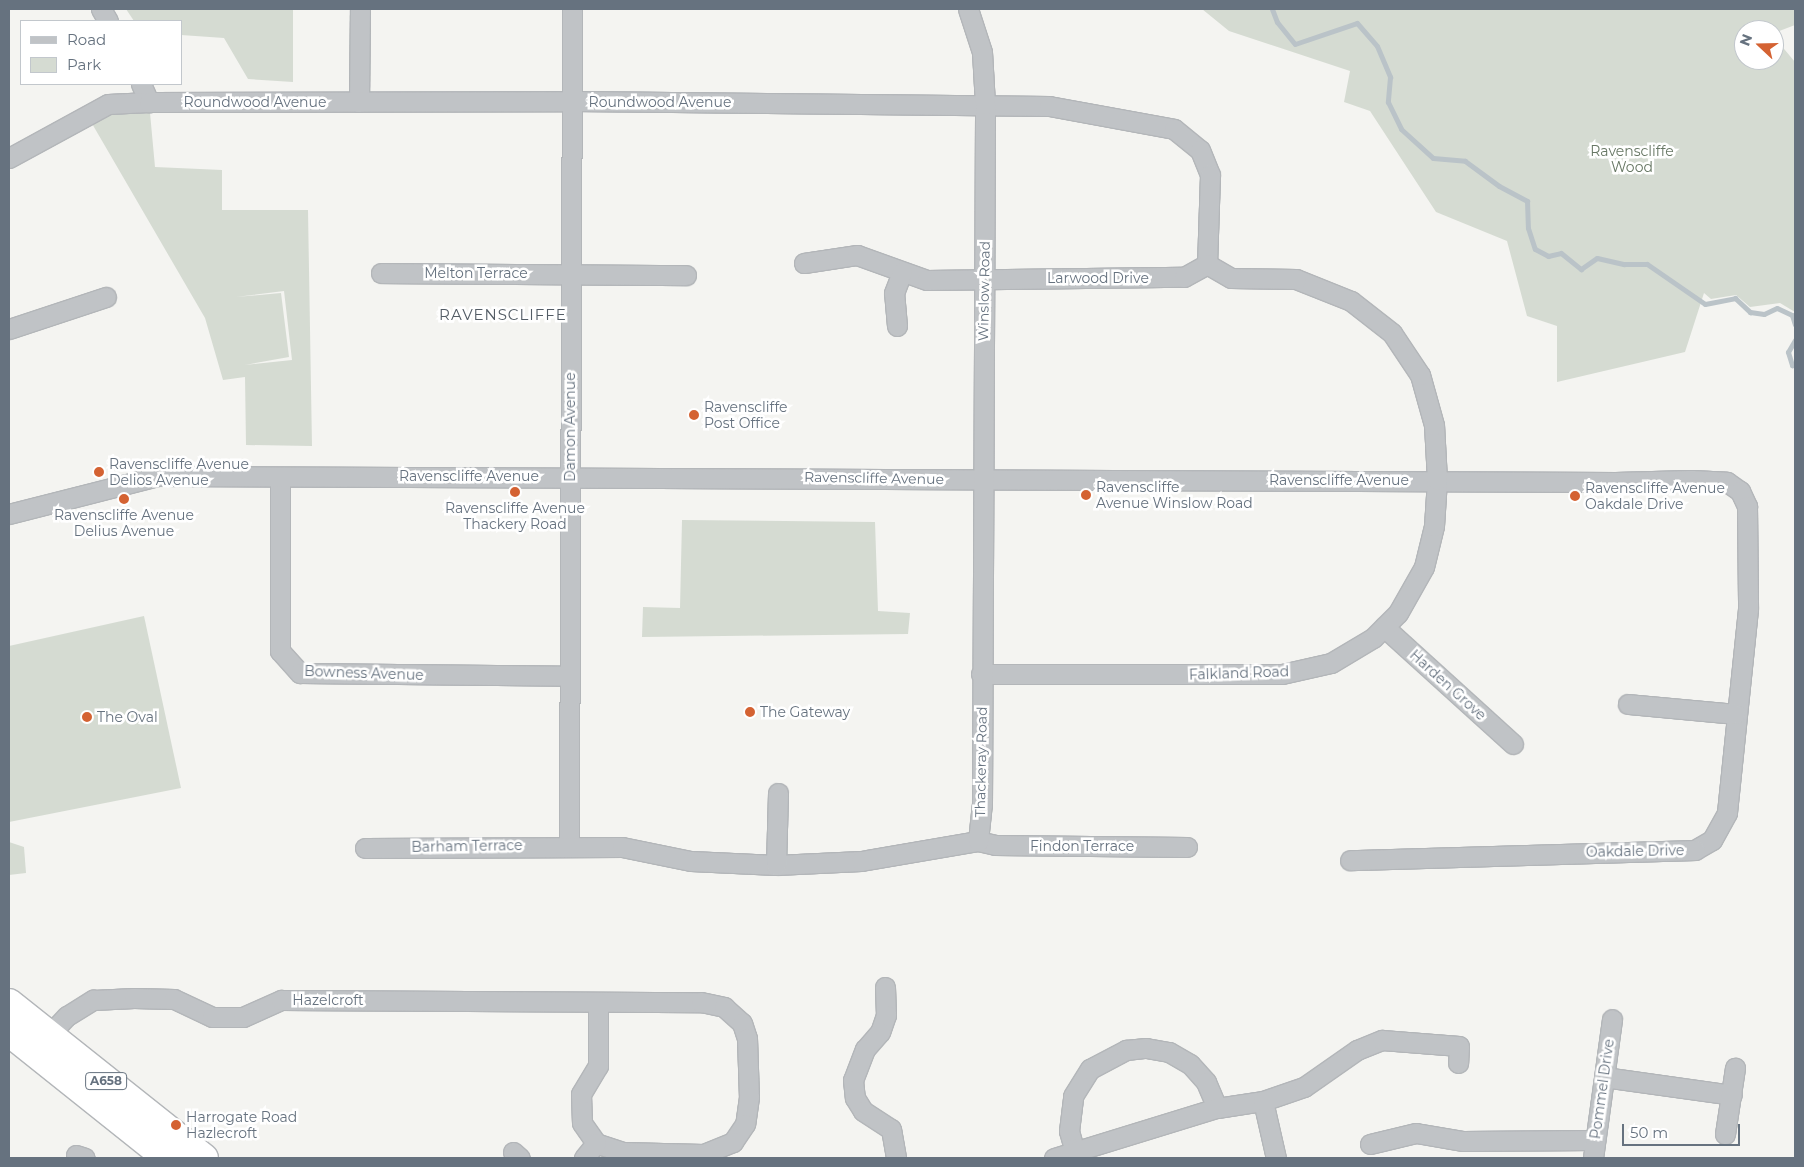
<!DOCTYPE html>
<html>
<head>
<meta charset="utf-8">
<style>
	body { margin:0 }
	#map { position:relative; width:1804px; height:1167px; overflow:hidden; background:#f4f4f1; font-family:Montserrat,sans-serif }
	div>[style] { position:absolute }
	.green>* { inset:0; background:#d5dbd2 }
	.stream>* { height:5px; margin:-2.5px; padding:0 2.5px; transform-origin:2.5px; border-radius:2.5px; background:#bac3c8 }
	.roads { filter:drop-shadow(1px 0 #b3b6b9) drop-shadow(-1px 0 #b3b6b9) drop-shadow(0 1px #b3b6b9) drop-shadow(0 -1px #b3b6b9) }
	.minor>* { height:19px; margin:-9.5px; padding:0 9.5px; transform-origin:9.5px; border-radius:9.5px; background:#c0c3c6 }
	.trunk>* { height:28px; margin:-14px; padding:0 14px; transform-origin:14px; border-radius:14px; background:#fff }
	.dots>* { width:14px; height:14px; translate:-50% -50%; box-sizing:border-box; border:2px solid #fff; border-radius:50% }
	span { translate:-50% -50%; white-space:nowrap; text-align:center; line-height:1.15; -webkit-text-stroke:5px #fff; paint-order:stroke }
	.shield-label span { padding:1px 4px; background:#fff; border:1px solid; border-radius:4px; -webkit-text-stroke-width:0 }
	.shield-label { font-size:12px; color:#66727f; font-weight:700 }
	.street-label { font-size:14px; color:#66727f }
	.park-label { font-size:14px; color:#677764 }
	.poi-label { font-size:14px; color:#66727f }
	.left { translate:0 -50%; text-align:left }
	.neighbourhood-label { font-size:15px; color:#535c65; letter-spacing:1px }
	.frame { position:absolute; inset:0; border:10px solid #66727f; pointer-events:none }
	.legend { position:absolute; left:20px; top:20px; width:162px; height:65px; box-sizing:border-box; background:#fff; border:1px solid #c2c7cc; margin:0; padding:6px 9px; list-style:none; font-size:15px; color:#66727f }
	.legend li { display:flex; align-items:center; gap:10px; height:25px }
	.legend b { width:25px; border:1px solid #c2c7cc }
	.north { position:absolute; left:1734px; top:20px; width:50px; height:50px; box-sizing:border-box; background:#fff; border:1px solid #c2c7cc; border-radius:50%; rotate:291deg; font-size:14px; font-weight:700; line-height:20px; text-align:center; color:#66727f }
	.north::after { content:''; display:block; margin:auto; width:18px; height:22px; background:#d46232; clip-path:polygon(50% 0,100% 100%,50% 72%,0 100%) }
	.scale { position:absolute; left:1622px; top:1124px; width:118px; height:22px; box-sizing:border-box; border:2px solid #66727f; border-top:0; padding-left:6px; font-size:15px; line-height:18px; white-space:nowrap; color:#66727f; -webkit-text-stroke:4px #fff; paint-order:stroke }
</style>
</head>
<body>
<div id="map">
	<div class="green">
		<i style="clip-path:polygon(126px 9px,293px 9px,293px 82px,248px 79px,224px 38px,181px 35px,181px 21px,134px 21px)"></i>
		<i style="clip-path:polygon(1202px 9px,1795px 9px,1795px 25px,1774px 33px,1774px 30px,1744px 30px,1744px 60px,1774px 60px,1774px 37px,1795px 62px,1795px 312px,1780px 303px,1750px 307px,1736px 295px,1711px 299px,1704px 293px,1685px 352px,1557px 382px,1557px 326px,1527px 316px,1507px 241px,1436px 212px,1370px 111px,1344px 102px,1350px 71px,1229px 31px)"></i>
		<i style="clip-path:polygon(evenodd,149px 102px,155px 167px,222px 170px,222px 210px,308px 210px,312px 446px,246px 445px,245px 377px,223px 380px,205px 318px,87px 115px,149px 102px,284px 291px,292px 360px,245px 365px,289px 357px,281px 293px,236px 297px,284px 291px)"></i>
		<i style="clip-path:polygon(682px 520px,875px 522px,878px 611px,910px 613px,908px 634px,642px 637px,643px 607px,680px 608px)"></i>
		<i style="clip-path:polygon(144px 616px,181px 788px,9px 822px,9px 646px)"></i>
		<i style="clip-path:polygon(9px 842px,24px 847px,26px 873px,9px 875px)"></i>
	</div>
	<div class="stream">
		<i style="left:1272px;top:9px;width:14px;rotate:69deg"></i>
		<i style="left:1277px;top:22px;width:28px;rotate:51deg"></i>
		<i style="left:1295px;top:44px;width:65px;rotate:-18.7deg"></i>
		<i style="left:1357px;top:23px;width:30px;rotate:49deg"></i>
		<i style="left:1377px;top:46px;width:34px;rotate:67deg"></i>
		<i style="left:1390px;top:77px;width:25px;rotate:95deg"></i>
		<i style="left:1388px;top:102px;width:30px;rotate:64deg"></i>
		<i style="left:1401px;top:129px;width:43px;rotate:42.2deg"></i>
		<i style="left:1433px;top:158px;width:32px;rotate:5deg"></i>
		<i style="left:1465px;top:161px;width:42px;rotate:36.3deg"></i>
		<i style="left:1499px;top:186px;width:32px;rotate:28deg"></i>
		<i style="left:1527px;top:201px;width:27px;rotate:88deg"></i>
		<i style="left:1528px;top:228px;width:22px;rotate:72deg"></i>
		<i style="left:1535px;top:249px;width:15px;rotate:28deg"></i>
		<i style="left:1548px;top:256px;width:13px;rotate:-13deg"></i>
		<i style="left:1561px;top:253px;width:26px;rotate:39deg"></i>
		<i style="left:1581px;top:269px;width:19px;rotate:-35deg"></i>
		<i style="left:1597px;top:258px;width:28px;rotate:13deg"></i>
		<i style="left:1624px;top:264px;width:23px"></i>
		<i style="left:1647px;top:264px;width:70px;rotate:34.6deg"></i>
		<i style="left:1705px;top:304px;width:31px;rotate:-11deg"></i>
		<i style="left:1735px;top:298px;width:21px;rotate:43deg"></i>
		<i style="left:1750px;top:312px;width:14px;rotate:8deg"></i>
		<i style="left:1764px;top:314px;width:14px;rotate:-25deg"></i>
		<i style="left:1777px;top:308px;width:17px;rotate:25deg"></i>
		<i style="left:1792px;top:315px;width:10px;rotate:73deg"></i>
		<i style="left:1795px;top:340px;width:14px;rotate:120deg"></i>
		<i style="left:1788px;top:352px;width:14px;rotate:73deg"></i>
		<i style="left:1792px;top:365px;width:3px"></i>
	</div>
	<div class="roads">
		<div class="minor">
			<i style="left:101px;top:9px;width:14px;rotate:60deg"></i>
			<i style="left:141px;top:84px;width:20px;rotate:66deg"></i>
			<i style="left:359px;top:102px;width:93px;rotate:-89.4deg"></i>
			<i style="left:9px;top:158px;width:113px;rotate:-28.6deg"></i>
			<i style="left:108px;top:104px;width:41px;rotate:-2.8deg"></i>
			<i style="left:149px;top:102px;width:423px;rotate:-0.1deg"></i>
			<i style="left:572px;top:101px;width:477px;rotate:0.6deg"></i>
			<i style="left:1049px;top:106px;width:127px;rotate:10.4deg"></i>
			<i style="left:1174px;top:129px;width:33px;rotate:39deg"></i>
			<i style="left:1200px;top:150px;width:27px;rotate:68deg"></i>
			<i style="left:1210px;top:175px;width:89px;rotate:91.9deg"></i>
			<i style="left:804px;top:263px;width:54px;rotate:-8.6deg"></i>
			<i style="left:857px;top:255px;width:74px;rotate:19.7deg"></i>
			<i style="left:927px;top:280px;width:257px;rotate:-0.7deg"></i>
			<i style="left:1184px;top:277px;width:26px;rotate:-29deg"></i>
			<i style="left:381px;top:273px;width:305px;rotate:0.4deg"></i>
			<i style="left:897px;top:326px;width:33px;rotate:-95deg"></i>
			<i style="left:894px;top:293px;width:22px;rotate:-69deg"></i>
			<i style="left:9px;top:329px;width:102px;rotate:-18.3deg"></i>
			<i style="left:280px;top:478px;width:173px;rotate:90deg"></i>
			<i style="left:280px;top:651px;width:30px;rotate:48deg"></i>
			<i style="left:300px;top:673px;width:270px;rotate:0.6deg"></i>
			<i style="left:9px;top:514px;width:154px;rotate:-14.3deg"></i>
			<i style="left:158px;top:476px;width:1457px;rotate:0.24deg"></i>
			<i style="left:1615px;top:482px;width:77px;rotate:-1.5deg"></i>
			<i style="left:1692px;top:480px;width:35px;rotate:3deg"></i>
			<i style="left:1727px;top:482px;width:16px;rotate:35deg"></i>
			<i style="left:1740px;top:491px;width:17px;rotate:65deg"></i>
			<i style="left:1747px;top:506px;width:103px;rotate:89.4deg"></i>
			<i style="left:1748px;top:609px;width:205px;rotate:95.9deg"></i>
			<i style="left:1727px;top:813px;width:31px;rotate:119deg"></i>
			<i style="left:1712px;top:840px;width:20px;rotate:150deg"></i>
			<i style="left:1695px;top:850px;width:345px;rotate:178.3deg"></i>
			<i style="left:1384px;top:627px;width:174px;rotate:42.2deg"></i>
			<i style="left:981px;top:674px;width:301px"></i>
			<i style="left:1282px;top:674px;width:50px;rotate:-12.7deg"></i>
			<i style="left:1331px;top:663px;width:49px;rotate:-30.8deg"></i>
			<i style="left:1373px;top:638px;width:35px;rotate:-45deg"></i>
			<i style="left:1398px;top:613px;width:53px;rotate:-60.5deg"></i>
			<i style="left:1424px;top:567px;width:42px;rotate:-76.3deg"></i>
			<i style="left:1434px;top:526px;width:46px;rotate:-86.3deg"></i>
			<i style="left:1437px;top:480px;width:55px;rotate:-93.1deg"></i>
			<i style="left:1434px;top:425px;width:52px;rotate:-105.6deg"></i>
			<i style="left:1420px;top:375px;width:50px;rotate:-123.7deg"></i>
			<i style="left:1392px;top:333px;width:52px;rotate:-142deg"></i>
			<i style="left:1351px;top:301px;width:59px;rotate:-158.2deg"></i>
			<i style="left:1296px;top:279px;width:65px;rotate:-179.1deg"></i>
			<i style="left:1231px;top:278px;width:28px;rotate:-150deg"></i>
			<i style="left:1628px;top:704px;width:107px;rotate:5.3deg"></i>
			<i style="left:978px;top:841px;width:17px;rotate:13deg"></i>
			<i style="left:995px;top:845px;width:192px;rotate:0.6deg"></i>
			<i style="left:569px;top:845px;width:836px;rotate:-89.79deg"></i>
			<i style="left:365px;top:848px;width:257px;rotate:-0.2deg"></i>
			<i style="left:622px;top:847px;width:70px;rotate:11.5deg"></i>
			<i style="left:691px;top:861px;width:85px;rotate:2.7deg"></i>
			<i style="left:776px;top:865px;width:85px;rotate:-2.7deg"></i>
			<i style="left:861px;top:861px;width:119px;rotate:-9.7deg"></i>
			<i style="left:978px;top:841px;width:36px;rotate:-84deg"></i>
			<i style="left:982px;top:805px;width:701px;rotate:-89.75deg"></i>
			<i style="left:985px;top:104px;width:52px;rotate:-93.3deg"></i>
			<i style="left:982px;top:52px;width:45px;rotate:-108deg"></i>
			<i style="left:776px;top:865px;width:72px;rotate:-88.4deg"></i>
			<i style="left:885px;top:987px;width:28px;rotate:88deg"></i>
			<i style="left:886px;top:1015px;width:18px;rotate:109deg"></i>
			<i style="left:880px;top:1032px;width:23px;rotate:131deg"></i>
			<i style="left:865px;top:1049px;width:33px;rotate:111deg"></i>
			<i style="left:853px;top:1080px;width:18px;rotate:84deg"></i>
			<i style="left:855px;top:1098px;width:15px;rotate:58deg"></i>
			<i style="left:863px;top:1111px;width:33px;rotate:33deg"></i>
			<i style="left:891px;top:1129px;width:29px;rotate:80deg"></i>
			<i style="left:49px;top:1035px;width:26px;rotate:-47deg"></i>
			<i style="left:67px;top:1016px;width:31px;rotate:-32deg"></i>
			<i style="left:93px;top:1000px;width:41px;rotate:-2.8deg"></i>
			<i style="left:134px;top:998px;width:40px;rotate:1.4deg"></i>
			<i style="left:174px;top:999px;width:42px;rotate:25.3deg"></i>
			<i style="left:212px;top:1017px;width:31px"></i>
			<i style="left:243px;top:1017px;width:42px;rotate:-24.1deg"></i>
			<i style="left:281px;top:1000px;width:420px;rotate:0.3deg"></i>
			<i style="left:701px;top:1002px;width:24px;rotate:12deg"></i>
			<i style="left:724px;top:1007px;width:24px;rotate:42deg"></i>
			<i style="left:742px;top:1023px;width:16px;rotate:72deg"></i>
			<i style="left:747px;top:1038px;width:59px;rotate:88.1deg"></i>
			<i style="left:749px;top:1097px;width:27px;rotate:98deg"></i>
			<i style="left:745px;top:1124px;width:22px;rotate:124deg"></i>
			<i style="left:733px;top:1142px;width:32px;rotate:158deg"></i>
			<i style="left:703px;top:1154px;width:80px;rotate:-178.6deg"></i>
			<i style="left:623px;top:1152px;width:28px;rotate:-162deg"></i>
			<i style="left:596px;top:1143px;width:24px;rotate:-125deg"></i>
			<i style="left:582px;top:1123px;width:29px;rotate:-92deg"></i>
			<i style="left:581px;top:1094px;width:33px;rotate:-59deg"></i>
			<i style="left:598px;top:1066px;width:64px;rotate:-90deg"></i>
			<i style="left:1604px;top:1077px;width:129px;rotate:8deg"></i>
			<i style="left:1263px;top:1101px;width:58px;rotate:77.2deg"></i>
			<i style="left:1725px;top:1134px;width:67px;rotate:-81.4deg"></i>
			<i style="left:1370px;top:1144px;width:47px;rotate:-13.4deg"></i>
			<i style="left:1416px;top:1133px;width:48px;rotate:9.7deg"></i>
			<i style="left:1463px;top:1141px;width:132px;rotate:-0.4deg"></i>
			<i style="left:513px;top:1152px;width:9px;rotate:41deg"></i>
			<i style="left:1075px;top:1152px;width:22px;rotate:-106deg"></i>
			<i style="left:1069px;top:1131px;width:35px;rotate:-83deg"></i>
			<i style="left:1073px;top:1096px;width:32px;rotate:-58deg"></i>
			<i style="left:1090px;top:1069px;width:41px;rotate:-27.8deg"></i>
			<i style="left:1126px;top:1050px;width:20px;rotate:-6deg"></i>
			<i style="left:1146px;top:1048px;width:23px;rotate:10deg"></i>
			<i style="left:1169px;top:1052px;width:24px;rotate:30deg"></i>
			<i style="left:1190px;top:1064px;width:24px;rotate:48deg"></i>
			<i style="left:1206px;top:1082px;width:28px;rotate:67deg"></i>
			<i style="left:76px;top:1155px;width:9px;rotate:18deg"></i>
			<i style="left:584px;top:1158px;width:19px;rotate:-51deg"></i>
			<i style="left:1054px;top:1158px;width:170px;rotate:-17.1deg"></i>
			<i style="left:1217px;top:1108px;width:47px;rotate:-8.7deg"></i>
			<i style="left:1263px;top:1101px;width:43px;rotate:-18.9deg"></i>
			<i style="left:1304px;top:1087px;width:65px;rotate:-34.9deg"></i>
			<i style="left:1357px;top:1050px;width:27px;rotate:-22deg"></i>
			<i style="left:1382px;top:1040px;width:77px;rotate:4.5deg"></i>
			<i style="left:1459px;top:1046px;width:17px;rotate:93deg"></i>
			<i style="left:1593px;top:1158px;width:140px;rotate:-82.2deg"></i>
		</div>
		<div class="trunk">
			<i style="left:9px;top:1003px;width:249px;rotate:38.5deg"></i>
			<i style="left:9px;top:1032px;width:202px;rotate:38.6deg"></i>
		</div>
	</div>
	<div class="dots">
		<i style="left:694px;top:415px;background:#d46232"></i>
		<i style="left:99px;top:472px;background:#d46232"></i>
		<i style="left:515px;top:492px;background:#d46232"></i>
		<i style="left:1086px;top:495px;background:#d46232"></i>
		<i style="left:1575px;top:496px;background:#d46232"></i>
		<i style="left:124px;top:499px;background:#d46232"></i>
		<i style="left:750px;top:712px;background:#d46232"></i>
		<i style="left:87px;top:717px;background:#d46232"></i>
		<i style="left:176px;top:1125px;background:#d46232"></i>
	</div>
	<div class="shield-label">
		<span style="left:106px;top:1081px">A658</span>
	</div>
	<div class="street-label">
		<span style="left:255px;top:102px">Roundwood Avenue</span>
		<span style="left:660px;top:102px">Roundwood Avenue</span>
		<span style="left:476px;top:273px">Melton Terrace</span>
		<span style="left:1098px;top:278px">Larwood Drive</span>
		<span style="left:984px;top:291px;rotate:-89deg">Winslow Road</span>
		<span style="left:570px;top:427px;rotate:-90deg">Damon Avenue</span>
		<span style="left:469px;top:476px">Ravenscliffe Avenue</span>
		<span style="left:874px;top:478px;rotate:1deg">Ravenscliffe Avenue</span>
		<span style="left:1339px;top:480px">Ravenscliffe Avenue</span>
		<span style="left:364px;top:673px;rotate:2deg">Bowness Avenue</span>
		<span style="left:1239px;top:673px;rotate:-2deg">Falkland Road</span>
		<span style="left:1448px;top:685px;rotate:42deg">Harden Grove</span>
		<span style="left:981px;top:762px;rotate:-89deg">Thackeray Road</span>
		<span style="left:467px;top:846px;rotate:-1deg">Barham Terrace</span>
		<span style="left:1082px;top:846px">Findon Terrace</span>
		<span style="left:1635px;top:851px;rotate:-1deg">Oakdale Drive</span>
		<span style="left:328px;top:1000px">Hazelcroft</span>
		<span style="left:1602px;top:1089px;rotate:-82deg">Pommel Drive</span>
	</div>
	<div class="park-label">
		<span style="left:1632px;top:159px">Ravenscliffe<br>Wood</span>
	</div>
	<div class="poi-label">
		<span class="left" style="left:704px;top:415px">Ravenscliffe<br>Post Office</span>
		<span class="left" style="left:109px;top:472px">Ravenscliffe Avenue<br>Delios Avenue</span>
		<span class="left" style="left:1096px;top:495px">Ravenscliffe<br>Avenue Winslow Road</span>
		<span class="left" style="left:1585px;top:496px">Ravenscliffe Avenue<br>Oakdale Drive</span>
		<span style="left:515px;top:516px">Ravenscliffe Avenue<br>Thackery Road</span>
		<span style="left:124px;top:523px">Ravenscliffe Avenue<br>Delius Avenue</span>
		<span class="left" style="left:760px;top:712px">The Gateway</span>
		<span class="left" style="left:97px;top:717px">The Oval</span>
		<span class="left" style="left:186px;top:1125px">Harrogate Road<br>Hazlecroft</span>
	</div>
	<div class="neighbourhood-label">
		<span style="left:503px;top:315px">RAVENSCLIFFE</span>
	</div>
	<div class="frame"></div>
	<ul class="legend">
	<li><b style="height:6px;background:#c0c3c6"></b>Road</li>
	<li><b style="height:14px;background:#d5dbd2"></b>Park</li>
	</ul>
	<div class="north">N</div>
	<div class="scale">50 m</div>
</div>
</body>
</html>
